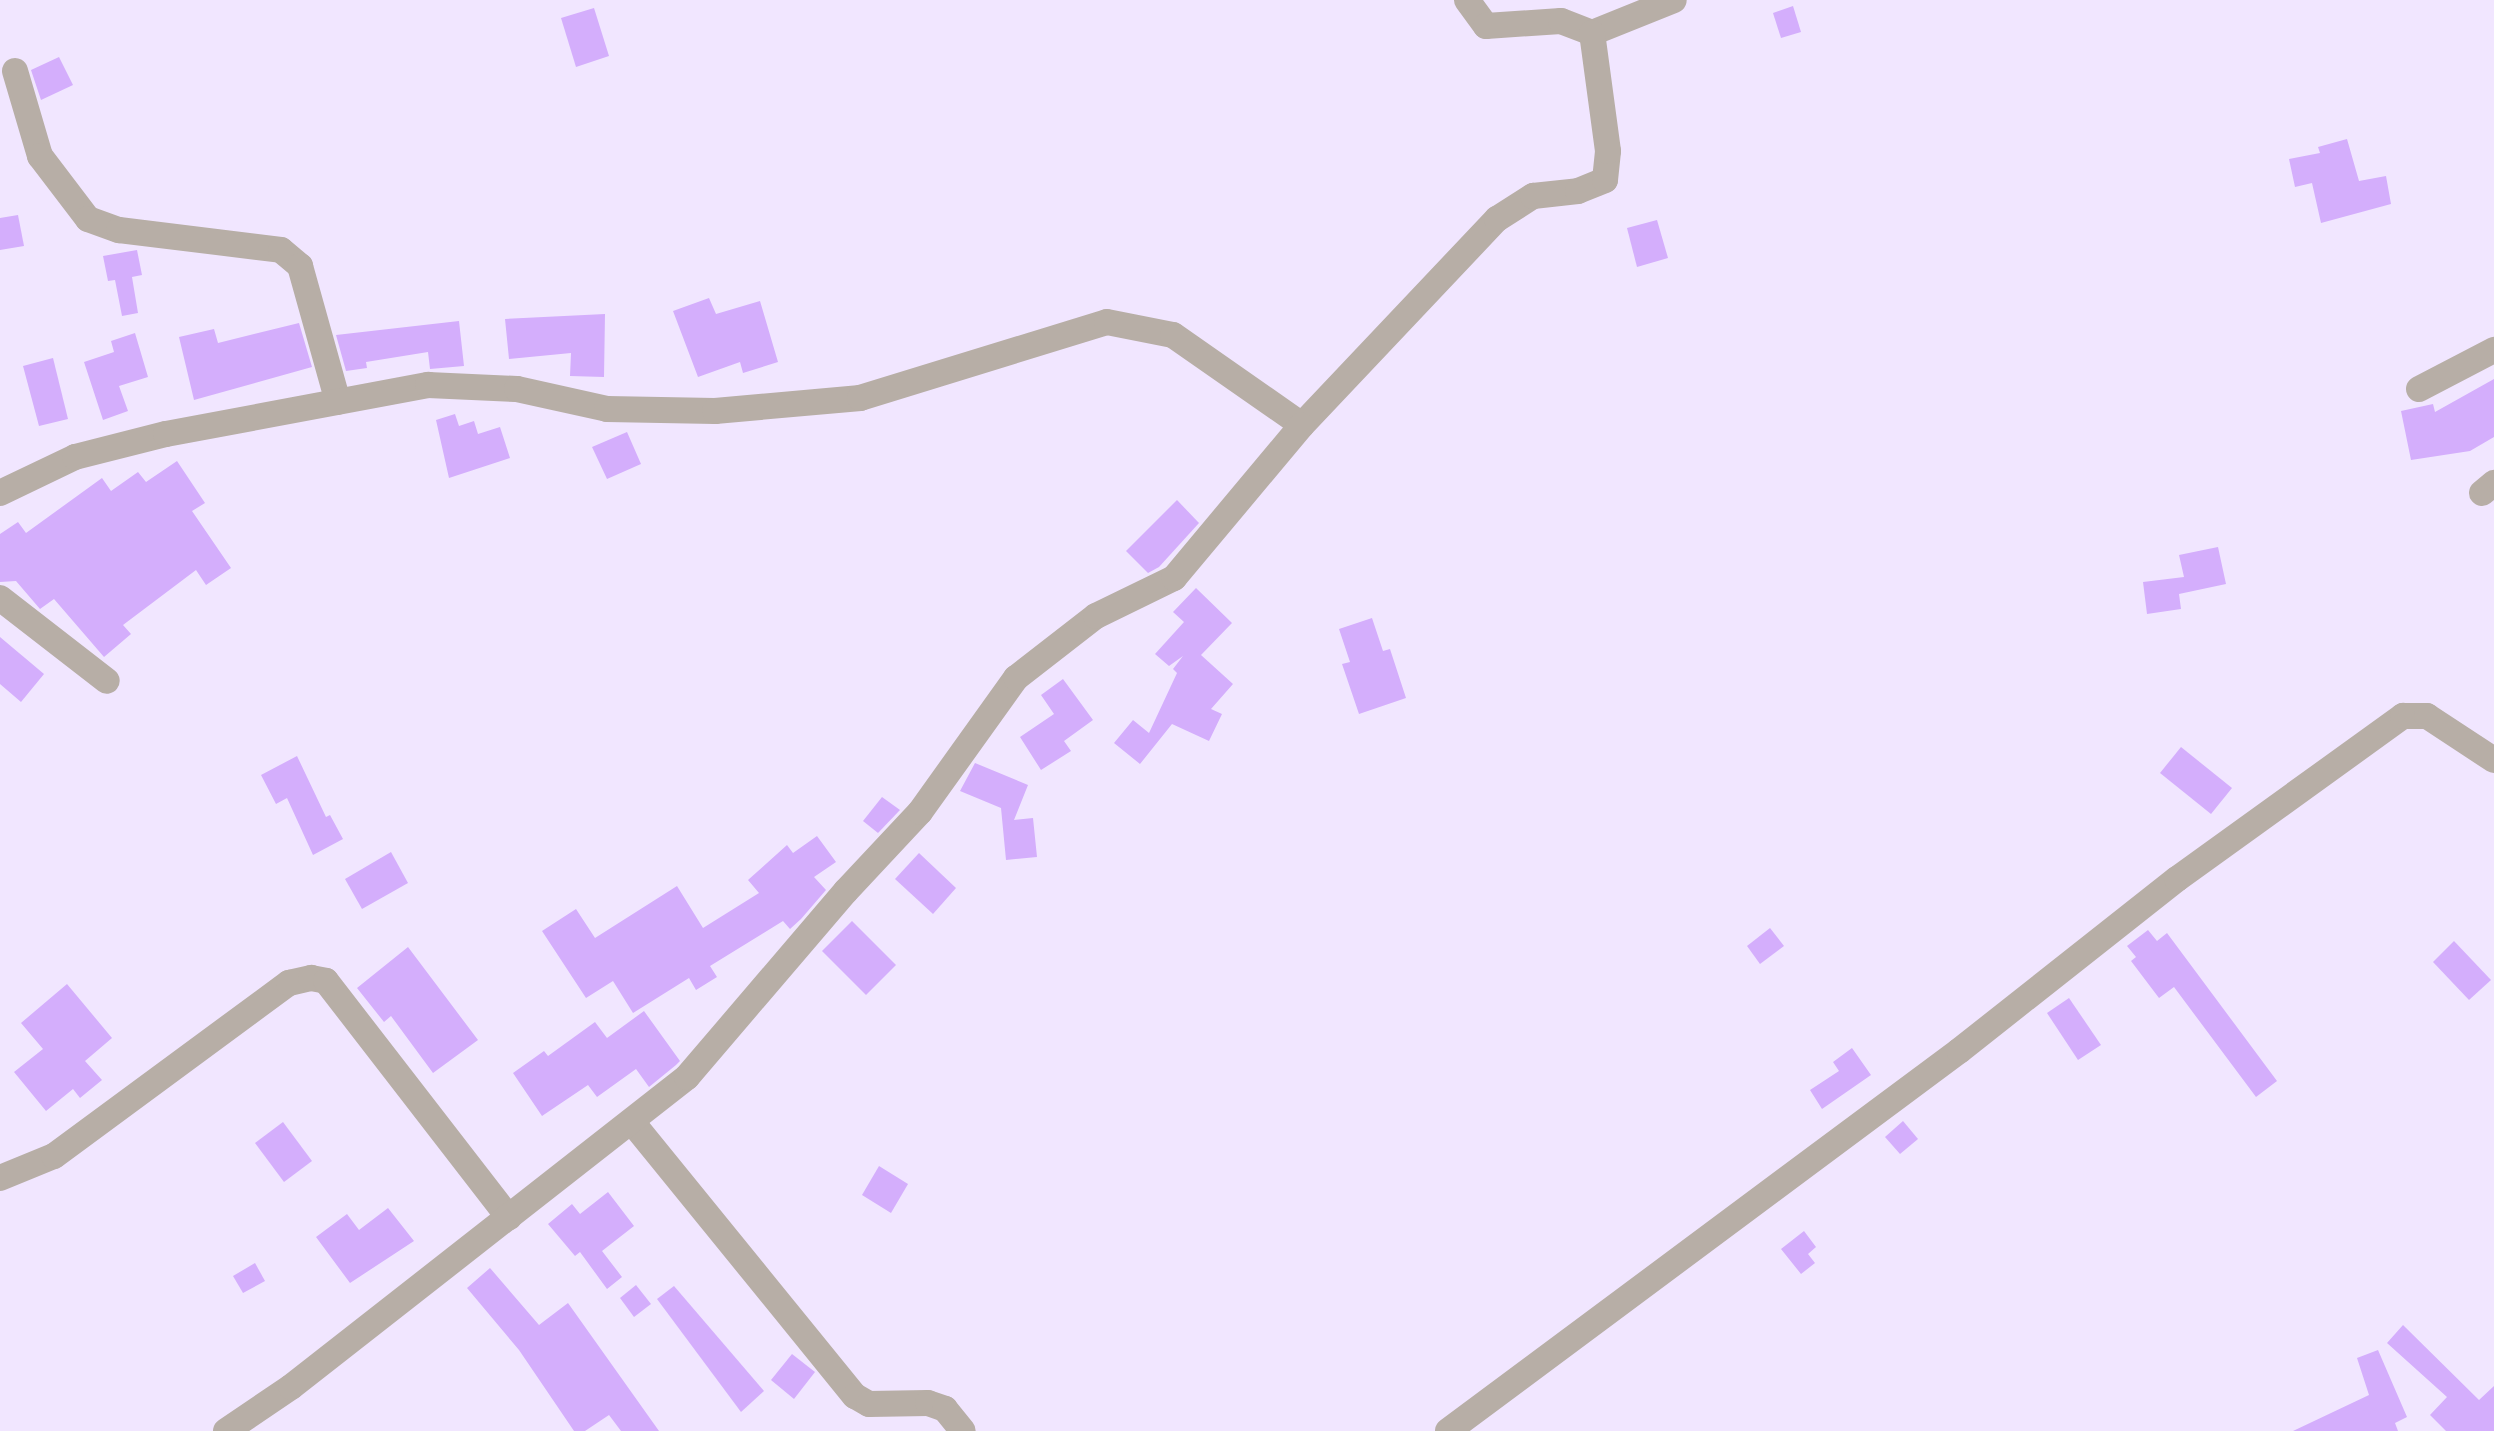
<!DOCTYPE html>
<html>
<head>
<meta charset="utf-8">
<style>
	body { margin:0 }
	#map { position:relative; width:2494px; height:1431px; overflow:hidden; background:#f1e6ff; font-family:Georgia,serif }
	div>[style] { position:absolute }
	.building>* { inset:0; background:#d4aefc }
	.street>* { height:26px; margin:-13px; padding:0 13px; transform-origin:13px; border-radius:13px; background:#b7aea6 }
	span { translate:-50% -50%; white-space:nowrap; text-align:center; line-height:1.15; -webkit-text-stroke:7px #f1e6ff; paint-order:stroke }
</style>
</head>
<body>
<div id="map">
	<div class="building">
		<i style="clip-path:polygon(1793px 6px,1801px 32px,1781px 38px,1773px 13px)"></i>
		<i style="clip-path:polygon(594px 8px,609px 56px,576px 67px,561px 18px)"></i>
		<i style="clip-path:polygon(59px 57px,73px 85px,41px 100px,31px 70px)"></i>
		<i style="clip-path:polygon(2347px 139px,2359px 181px,2386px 176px,2391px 204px,2321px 223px,2312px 183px,2295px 187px,2289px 159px,2320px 153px,2318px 147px)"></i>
		<i style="clip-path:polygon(18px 215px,24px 246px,0 250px,0 218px)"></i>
		<i style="clip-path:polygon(1657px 220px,1668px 258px,1637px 267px,1627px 228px)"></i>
		<i style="clip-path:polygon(137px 250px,142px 275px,132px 277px,138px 313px,122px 316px,115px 280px,108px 281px,103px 256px)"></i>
		<i style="clip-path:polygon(709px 298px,716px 314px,760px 301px,778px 362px,743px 373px,740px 362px,698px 377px,673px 311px)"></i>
		<i style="clip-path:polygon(605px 314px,604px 377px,570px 376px,571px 353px,509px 359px,505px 319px)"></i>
		<i style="clip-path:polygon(459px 321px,464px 366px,430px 369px,428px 352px,366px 362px,367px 368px,346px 371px,336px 335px)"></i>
		<i style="clip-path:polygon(299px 323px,312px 367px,194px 400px,179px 337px,214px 329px,218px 343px)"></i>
		<i style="clip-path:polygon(135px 333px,148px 377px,119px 386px,128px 411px,103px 420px,84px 362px,114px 352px,111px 341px)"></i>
		<i style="clip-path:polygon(53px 358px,68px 419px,39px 426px,23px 366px)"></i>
		<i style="clip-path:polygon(2494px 379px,2494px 437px,2470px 451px,2411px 460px,2401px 411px,2433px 404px,2435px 412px)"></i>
		<i style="clip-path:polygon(455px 414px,459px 426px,474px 421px,478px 434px,500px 427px,510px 458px,449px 478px,436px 420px)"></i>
		<i style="clip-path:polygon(627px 432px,641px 464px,607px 479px,592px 447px)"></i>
		<i style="clip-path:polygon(177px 461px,205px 503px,192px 511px,231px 568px,206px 585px,196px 570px,123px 625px,131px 634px,104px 657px,54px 599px,40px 609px,16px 581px,0 582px,0 534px,18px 522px,26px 533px,102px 478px,111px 491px,138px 472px,146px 482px)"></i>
		<i style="clip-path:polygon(1177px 500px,1199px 523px,1159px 567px,1148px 573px,1126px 551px)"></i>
		<i style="clip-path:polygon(2218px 547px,2226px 584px,2179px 594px,2181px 609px,2147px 614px,2143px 582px,2184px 577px,2179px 555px)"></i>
		<i style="clip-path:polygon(1196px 588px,1232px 623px,1201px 655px,1233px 684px,1211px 709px,1222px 714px,1209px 741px,1172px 724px,1140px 764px,1114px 743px,1133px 720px,1149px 733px,1177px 673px,1173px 669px,1183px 656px,1169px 666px,1155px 654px,1184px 622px,1173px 612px)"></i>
		<i style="clip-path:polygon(1372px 618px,1383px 651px,1390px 649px,1406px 698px,1359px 714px,1342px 664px,1350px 662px,1339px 629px)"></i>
		<i style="clip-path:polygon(0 637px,44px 674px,21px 702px,0 684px)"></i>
		<i style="clip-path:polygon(1063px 679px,1093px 720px,1064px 741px,1071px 751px,1041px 770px,1020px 737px,1054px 714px,1041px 695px)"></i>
		<i style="clip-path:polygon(2181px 747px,2232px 788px,2211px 814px,2160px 773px)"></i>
		<i style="clip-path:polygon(297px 756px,326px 817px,330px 815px,343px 839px,313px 855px,287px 798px,276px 804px,261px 775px)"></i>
		<i style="clip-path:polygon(975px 763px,1028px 785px,1014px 820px,1033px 818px,1037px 857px,1006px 860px,1001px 808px,960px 791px)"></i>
		<i style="clip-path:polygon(882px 797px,900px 810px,878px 833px,863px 821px)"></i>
		<i style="clip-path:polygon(817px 836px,836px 862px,814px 877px,826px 890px,801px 919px,790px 929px,783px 921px,710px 966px,717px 977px,696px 990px,689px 978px,633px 1013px,613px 981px,586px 998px,542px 931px,576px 909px,595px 938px,677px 886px,703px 928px,759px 893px,748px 880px,787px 845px,793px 853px)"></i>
		<i style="clip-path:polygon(391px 852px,408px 883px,362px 909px,345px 879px)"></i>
		<i style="clip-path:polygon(919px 853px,956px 888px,933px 914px,895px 879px)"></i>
		<i style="clip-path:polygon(852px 921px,896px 965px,866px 995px,822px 951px)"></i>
		<i style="clip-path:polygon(1770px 928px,1784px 946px,1760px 964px,1747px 946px)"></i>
		<i style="clip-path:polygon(2148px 930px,2157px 941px,2167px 933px,2277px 1081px,2256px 1097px,2174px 987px,2159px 998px,2131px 961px,2136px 957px,2127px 946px)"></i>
		<i style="clip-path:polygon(2454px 941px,2491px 980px,2469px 1000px,2433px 962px)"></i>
		<i style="clip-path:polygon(408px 947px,478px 1040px,433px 1073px,391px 1016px,384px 1022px,357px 988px)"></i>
		<i style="clip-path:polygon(67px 984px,112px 1038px,85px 1061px,102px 1080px,80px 1098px,73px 1089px,46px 1111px,14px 1072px,43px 1049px,21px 1023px)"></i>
		<i style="clip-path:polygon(2069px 998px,2101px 1045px,2078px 1060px,2047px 1013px)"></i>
		<i style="clip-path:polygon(644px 1011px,680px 1061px,676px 1065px,649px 1087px,636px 1069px,597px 1097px,588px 1085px,542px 1116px,513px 1073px,544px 1051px,548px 1056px,595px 1022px,607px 1038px)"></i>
		<i style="clip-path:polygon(1852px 1048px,1871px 1075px,1822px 1109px,1810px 1090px,1839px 1071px,1833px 1062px)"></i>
		<i style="clip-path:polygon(1903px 1121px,1918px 1139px,1900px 1154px,1885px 1137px)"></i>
		<i style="clip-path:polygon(283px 1122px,312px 1161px,284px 1182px,255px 1143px)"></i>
		<i style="clip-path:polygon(879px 1166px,908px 1184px,891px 1213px,862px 1195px)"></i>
		<i style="clip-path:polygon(608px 1192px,634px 1226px,602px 1251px,622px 1277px,607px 1289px,580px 1252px,575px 1256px,548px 1224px,572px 1204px,580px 1214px)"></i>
		<i style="clip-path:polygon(388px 1208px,414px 1241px,350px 1283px,316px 1237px,347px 1214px,359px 1230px)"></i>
		<i style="clip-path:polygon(1804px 1231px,1816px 1247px,1808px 1254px,1815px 1263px,1801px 1274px,1781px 1249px)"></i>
		<i style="clip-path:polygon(255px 1263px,265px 1281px,243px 1293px,233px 1276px)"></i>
		<i style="clip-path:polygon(490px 1268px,539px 1325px,568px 1303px,659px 1431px,621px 1431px,609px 1415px,585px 1431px,574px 1431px,519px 1350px,467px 1288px)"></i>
		<i style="clip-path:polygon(636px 1285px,651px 1304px,634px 1317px,620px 1298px)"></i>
		<i style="clip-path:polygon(674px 1286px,764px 1391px,741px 1412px,657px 1299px)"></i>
		<i style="clip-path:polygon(2403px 1325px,2479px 1400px,2494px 1386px,2494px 1431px,2446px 1431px,2430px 1415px,2447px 1397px,2387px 1343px)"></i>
		<i style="clip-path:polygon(2378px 1350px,2407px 1417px,2395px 1423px,2398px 1431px,2293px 1431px,2369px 1395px,2357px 1358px)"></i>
		<i style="clip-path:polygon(792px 1354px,815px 1372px,794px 1399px,771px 1380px)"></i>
	</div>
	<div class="street">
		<i style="left:1467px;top:0;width:32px;rotate:54deg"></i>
		<i style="left:1486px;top:26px;width:75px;rotate:-3.8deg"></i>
		<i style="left:1561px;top:21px;width:33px;rotate:21deg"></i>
		<i style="left:1592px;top:33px;width:88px;rotate:-21.9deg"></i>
		<i style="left:15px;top:71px;width:89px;rotate:73.6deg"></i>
		<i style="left:40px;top:156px;width:79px;rotate:52.7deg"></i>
		<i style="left:88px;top:219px;width:33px;rotate:20deg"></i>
		<i style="left:119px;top:230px;width:163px;rotate:7deg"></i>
		<i style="left:281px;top:250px;width:25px;rotate:40deg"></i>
		<i style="left:300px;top:266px;width:141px;rotate:74.4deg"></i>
		<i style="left:2419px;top:389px;width:85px;rotate:-27.5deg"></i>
		<i style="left:0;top:493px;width:83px;rotate:-25.6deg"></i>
		<i style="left:75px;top:457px;width:94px;rotate:-14.2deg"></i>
		<i style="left:166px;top:434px;width:267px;rotate:-10.6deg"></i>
		<i style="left:428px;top:385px;width:89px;rotate:2.6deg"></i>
		<i style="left:517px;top:389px;width:92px;rotate:12.5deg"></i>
		<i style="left:607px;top:409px;width:108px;rotate:1.1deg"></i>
		<i style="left:715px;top:411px;width:146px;rotate:-5.1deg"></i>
		<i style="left:860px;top:398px;width:258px;rotate:-17.1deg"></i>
		<i style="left:1107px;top:322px;width:67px;rotate:11.1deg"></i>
		<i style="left:1173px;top:335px;width:157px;rotate:34.9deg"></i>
		<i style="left:1302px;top:425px;width:284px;rotate:-46.6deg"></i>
		<i style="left:1497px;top:219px;width:43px;rotate:-32.6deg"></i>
		<i style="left:1533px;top:196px;width:45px;rotate:-6.3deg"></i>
		<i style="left:1578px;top:191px;width:29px;rotate:-22deg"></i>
		<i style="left:1605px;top:180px;width:29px;rotate:-84deg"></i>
		<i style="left:1608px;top:151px;width:119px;rotate:-97.7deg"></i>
		<i style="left:2482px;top:493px;width:16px;rotate:-40deg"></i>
		<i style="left:0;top:598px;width:135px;rotate:37.8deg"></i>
		<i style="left:632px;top:1122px;width:353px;rotate:50.9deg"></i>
		<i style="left:855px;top:1396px;width:16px;rotate:30deg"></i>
		<i style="left:869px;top:1404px;width:59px;rotate:-1deg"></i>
		<i style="left:928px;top:1403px;width:18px;rotate:19deg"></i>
		<i style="left:945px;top:1409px;width:28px;rotate:51deg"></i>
		<i style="left:0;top:1178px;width:58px;rotate:-22.2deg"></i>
		<i style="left:54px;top:1156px;width:292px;rotate:-36.4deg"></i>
		<i style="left:289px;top:983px;width:23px;rotate:-13deg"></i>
		<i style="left:311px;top:978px;width:15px;rotate:11deg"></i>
		<i style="left:326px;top:981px;width:299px;rotate:52.3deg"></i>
		<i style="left:226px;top:1431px;width:78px;rotate:-34.1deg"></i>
		<i style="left:291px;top:1387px;width:503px;rotate:-38.05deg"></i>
		<i style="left:687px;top:1077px;width:245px;rotate:-49.5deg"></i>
		<i style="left:846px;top:891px;width:108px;rotate:-46.9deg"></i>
		<i style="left:920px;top:812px;width:165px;rotate:-54.4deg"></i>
		<i style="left:1016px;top:678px;width:101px;rotate:-37.8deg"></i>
		<i style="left:1096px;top:616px;width:87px;rotate:-26deg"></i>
		<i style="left:1174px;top:578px;width:199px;rotate:-50.1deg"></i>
		<i style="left:1448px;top:1431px;width:637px;rotate:-36.64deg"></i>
		<i style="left:1959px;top:1051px;width:278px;rotate:-38.3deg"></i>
		<i style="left:2177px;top:879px;width:279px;rotate:-35.8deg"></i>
		<i style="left:2403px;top:716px;width:24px"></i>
		<i style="left:2427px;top:716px;width:80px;rotate:33.3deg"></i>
	</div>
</div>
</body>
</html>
